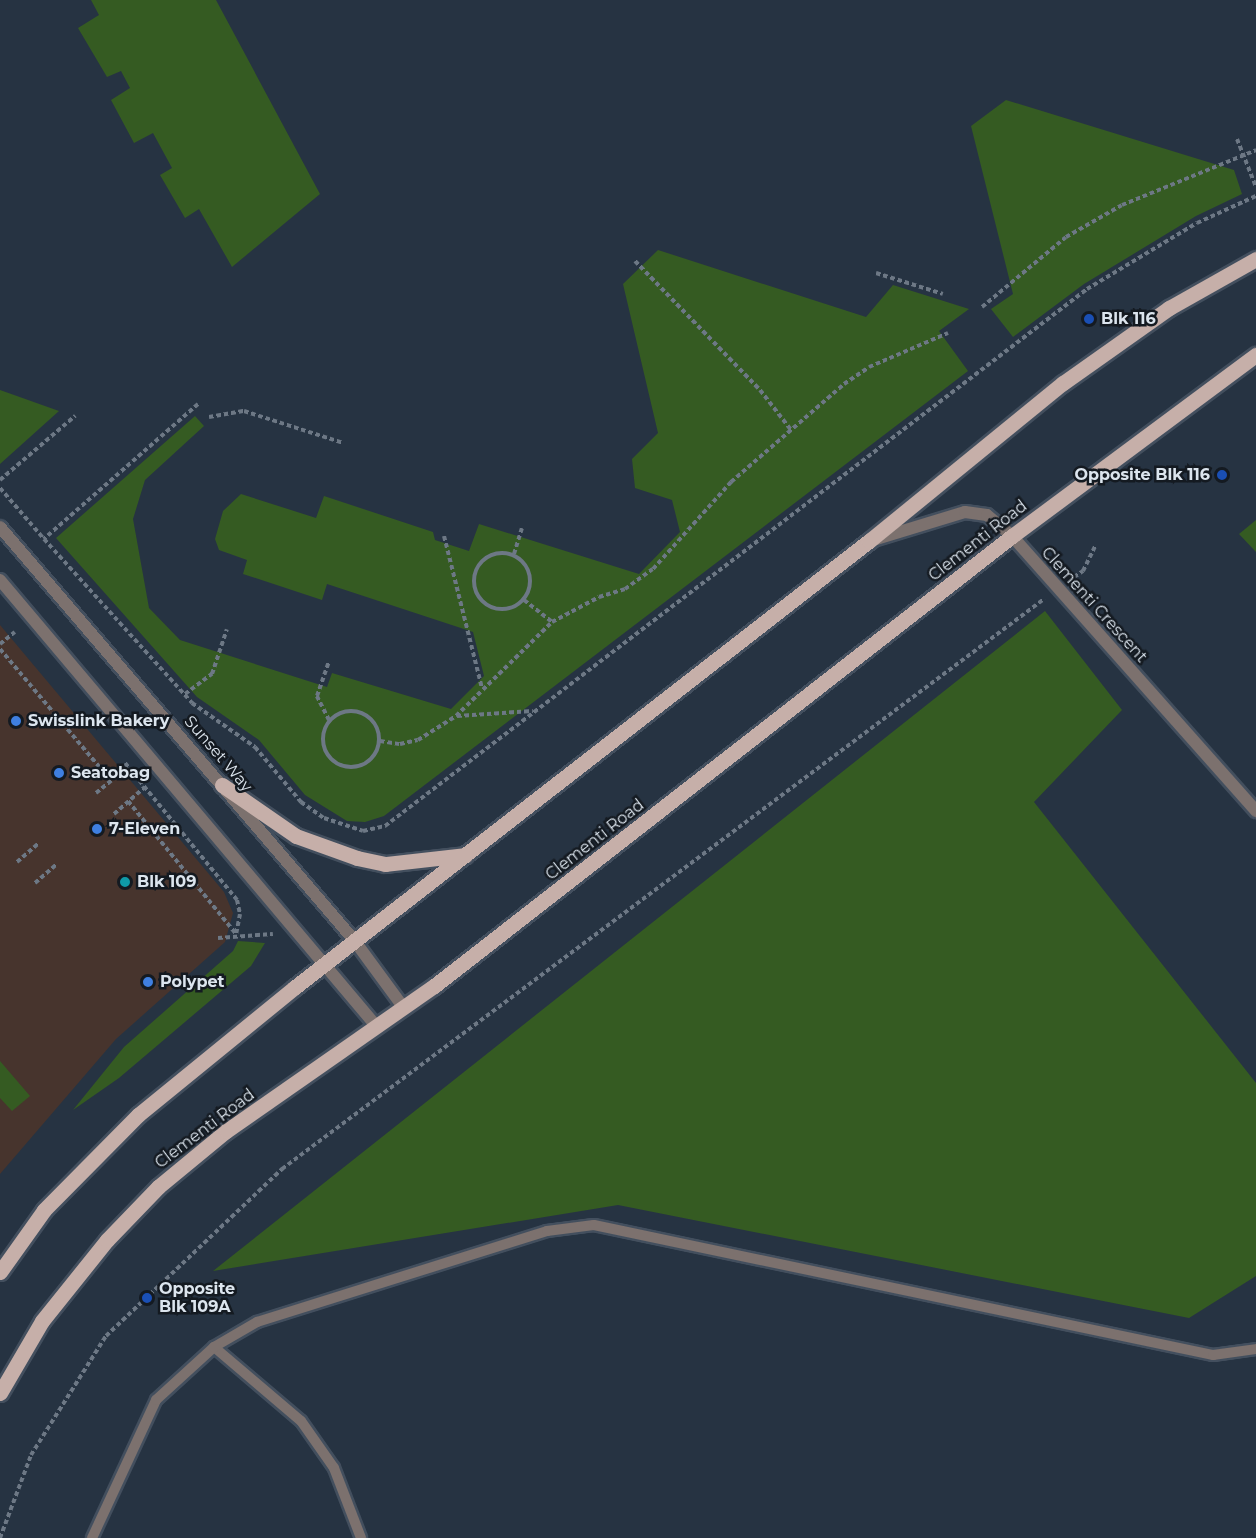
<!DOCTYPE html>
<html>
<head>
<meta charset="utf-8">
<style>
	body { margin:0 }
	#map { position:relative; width:1256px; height:1538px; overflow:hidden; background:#263342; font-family:Montserrat,sans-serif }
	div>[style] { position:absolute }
	.commercial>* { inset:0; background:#47342d }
	.green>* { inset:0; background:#355b22 }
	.path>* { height:4px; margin-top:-2px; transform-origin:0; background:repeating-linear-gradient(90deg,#6d7885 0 4.5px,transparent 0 7.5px) }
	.path>.ring { margin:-2px; padding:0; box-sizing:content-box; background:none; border:4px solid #6d7885; border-radius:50% }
	.roads { filter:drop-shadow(2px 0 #434f5e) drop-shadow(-2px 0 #434f5e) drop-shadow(0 2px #434f5e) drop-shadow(0 -2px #434f5e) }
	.service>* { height:10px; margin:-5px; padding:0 5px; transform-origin:5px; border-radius:5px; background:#7c716e }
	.minor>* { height:12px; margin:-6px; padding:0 6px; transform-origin:6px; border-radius:6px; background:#7c716e }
	.primary>* { height:15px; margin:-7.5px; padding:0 7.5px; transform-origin:7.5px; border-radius:7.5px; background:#c6afa9 }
	.dots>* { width:16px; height:16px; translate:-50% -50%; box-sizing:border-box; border:3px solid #141a21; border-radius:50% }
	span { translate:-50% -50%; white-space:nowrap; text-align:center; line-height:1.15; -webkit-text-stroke:5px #141a21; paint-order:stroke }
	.poi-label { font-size:16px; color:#dce5ee; font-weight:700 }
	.left { translate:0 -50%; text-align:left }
	.right { translate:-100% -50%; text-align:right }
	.street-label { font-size:16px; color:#dce5ee }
</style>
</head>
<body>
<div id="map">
	<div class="commercial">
		<i style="clip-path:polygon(0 625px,224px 892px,233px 913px,225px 942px,116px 1039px,0 1174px)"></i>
	</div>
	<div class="green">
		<i style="clip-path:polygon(91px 0,216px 0,320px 194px,232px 267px,199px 209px,185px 218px,160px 175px,172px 168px,153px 133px,134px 143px,111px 100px,130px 88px,121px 71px,107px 77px,78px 28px,99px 15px)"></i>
		<i style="clip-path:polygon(1006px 100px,1234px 170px,1242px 194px,1196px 216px,1084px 284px,1013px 337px,991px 309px,1013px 294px,971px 126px)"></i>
		<i style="clip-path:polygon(658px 250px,866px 317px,893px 285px,969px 309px,939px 331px,968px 371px,384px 816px,365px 822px,347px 821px,305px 795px,259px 740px,197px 697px,56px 538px,195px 416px,204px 426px,145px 480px,133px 519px,149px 608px,180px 640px,327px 687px,332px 673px,451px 709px,484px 676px,473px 632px,327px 584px,322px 600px,243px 574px,247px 560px,219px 550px,215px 539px,223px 511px,241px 494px,316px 518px,324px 496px,433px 532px,435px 540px,469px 551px,479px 524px,639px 574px,680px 532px,672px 500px,635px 488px,632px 459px,658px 433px,623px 284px)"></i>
		<i style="clip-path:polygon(0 390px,59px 411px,0 464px)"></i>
		<i style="clip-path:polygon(1256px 520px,1256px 552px,1239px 534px)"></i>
		<i style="clip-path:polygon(1045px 611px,1122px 710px,1034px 802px,1256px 1083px,1256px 1276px,1189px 1318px,618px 1205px,213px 1271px)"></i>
		<i style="clip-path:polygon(238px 941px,265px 943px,251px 966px,119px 1078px,73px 1110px,124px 1047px,233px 951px)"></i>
		<i style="clip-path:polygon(0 1061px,30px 1096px,12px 1111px,0 1098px)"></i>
	</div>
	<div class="path">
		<i style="left:1237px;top:139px;width:52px;rotate:68.4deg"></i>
		<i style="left:635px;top:261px;width:180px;rotate:45.9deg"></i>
		<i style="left:760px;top:390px;width:51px;rotate:52.2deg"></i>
		<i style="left:876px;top:273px;width:70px;rotate:17.4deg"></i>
		<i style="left:982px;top:307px;width:109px;rotate:-39.8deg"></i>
		<i style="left:1066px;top:237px;width:64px;rotate:-29.7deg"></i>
		<i style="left:1122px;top:205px;width:145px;rotate:-22.3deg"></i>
		<i style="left:198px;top:404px;width:205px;rotate:138.8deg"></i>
		<i style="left:44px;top:539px;width:221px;rotate:47.9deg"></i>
		<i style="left:192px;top:703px;width:77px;rotate:34.9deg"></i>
		<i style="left:255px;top:747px;width:72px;rotate:50.1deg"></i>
		<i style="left:301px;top:802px;width:28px;rotate:35deg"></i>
		<i style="left:324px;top:818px;width:41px;rotate:18.4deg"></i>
		<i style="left:363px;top:831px;width:23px;rotate:-13deg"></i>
		<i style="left:385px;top:826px;width:884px;rotate:-37.41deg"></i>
		<i style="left:1087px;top:289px;width:128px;rotate:-31deg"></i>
		<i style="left:1197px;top:223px;width:65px;rotate:-24.6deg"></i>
		<i style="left:209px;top:417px;width:36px;rotate:-10deg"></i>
		<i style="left:244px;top:411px;width:104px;rotate:17.9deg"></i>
		<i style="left:0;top:480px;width:99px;rotate:-40.5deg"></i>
		<i style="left:0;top:488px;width:67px;rotate:49.2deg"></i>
		<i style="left:444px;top:536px;width:157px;rotate:76deg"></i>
		<i class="ring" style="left:474px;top:553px;width:52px;height:52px"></i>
		<i style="left:514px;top:554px;width:27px;rotate:-73deg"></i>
		<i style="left:1074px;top:577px;width:11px;rotate:-34deg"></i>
		<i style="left:1083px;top:571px;width:28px;rotate:-64deg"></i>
		<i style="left:524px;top:600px;width:36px;rotate:38deg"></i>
		<i style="left:0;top:644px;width:19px;rotate:-39deg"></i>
		<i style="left:0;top:649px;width:172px;rotate:49.9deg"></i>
		<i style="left:185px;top:694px;width:34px;rotate:-37deg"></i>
		<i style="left:212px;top:674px;width:47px;rotate:-71.6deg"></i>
		<i class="ring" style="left:323px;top:711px;width:52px;height:52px"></i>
		<i style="left:457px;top:716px;width:76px;rotate:-3.8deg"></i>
		<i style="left:329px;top:720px;width:27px;rotate:-117deg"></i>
		<i style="left:317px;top:696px;width:37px;rotate:-71deg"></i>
		<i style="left:380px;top:741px;width:20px;rotate:9deg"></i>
		<i style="left:400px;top:744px;width:18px;rotate:-13deg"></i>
		<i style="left:418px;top:740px;width:45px;rotate:-32.3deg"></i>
		<i style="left:456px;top:716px;width:134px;rotate:-44.4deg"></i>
		<i style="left:552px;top:622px;width:53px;rotate:-28deg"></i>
		<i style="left:599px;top:597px;width:27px;rotate:-17deg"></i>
		<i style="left:625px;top:589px;width:34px;rotate:-36deg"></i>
		<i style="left:653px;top:569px;width:117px;rotate:-48.1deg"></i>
		<i style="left:731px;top:482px;width:150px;rotate:-40.9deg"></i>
		<i style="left:844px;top:384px;width:30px;rotate:-34deg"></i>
		<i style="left:869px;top:367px;width:86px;rotate:-23.3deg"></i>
		<i style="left:125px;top:763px;width:177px;rotate:50.7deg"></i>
		<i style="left:237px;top:900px;width:14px;rotate:78deg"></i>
		<i style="left:240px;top:914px;width:21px;rotate:101deg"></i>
		<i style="left:96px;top:793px;width:41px;rotate:-39.1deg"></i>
		<i style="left:128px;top:801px;width:171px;rotate:50.9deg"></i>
		<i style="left:114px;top:814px;width:41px;rotate:-41.1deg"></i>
		<i style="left:17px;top:862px;width:29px;rotate:-41deg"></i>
		<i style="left:35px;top:883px;width:29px;rotate:-41deg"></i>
		<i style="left:218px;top:938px;width:55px;rotate:-4.2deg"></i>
		<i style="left:0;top:1538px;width:89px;rotate:-69.5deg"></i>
		<i style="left:31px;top:1455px;width:141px;rotate:-57.8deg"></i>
		<i style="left:106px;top:1336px;width:243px;rotate:-43.5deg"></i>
		<i style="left:282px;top:1169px;width:952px;rotate:-36.8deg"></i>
	</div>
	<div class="roads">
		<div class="service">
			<i style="left:214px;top:1347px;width:114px;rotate:40.4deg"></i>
			<i style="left:301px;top:1421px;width:57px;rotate:54.9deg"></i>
			<i style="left:334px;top:1468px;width:75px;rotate:68.9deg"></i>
			<i style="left:92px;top:1538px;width:152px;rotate:-65.1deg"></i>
			<i style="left:156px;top:1400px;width:79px;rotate:-42.4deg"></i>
			<i style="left:214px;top:1347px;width:50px;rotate:-30.2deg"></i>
			<i style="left:257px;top:1322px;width:304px;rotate:-17.4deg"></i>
			<i style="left:547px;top:1231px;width:47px;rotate:-7.3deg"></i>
			<i style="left:594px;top:1225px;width:633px;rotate:11.86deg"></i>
			<i style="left:1213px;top:1355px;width:43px;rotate:-7.9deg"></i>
		</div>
		<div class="minor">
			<i style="left:0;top:527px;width:544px;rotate:49.4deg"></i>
			<i style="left:354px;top:940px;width:84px;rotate:53.7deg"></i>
			<i style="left:873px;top:540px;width:96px;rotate:-16.9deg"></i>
			<i style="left:965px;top:512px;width:22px;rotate:8deg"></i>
			<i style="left:987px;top:515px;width:33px;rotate:40deg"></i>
			<i style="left:1012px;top:536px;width:368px;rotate:48.4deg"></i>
			<i style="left:0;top:580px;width:585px;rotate:49.86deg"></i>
		</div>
		<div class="primary">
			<i style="left:222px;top:785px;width:90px;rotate:34.6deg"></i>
			<i style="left:296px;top:836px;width:65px;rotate:19.8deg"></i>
			<i style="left:357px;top:858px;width:29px;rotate:12deg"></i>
			<i style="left:385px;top:864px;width:81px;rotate:-6.4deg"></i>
			<i style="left:0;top:1272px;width:76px;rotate:-54.6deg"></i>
			<i style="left:44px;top:1210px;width:134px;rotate:-45.3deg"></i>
			<i style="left:138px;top:1115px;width:203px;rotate:-39.2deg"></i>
			<i style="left:295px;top:987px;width:727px;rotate:-37.85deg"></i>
			<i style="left:869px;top:541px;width:250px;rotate:-39.2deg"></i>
			<i style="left:1063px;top:383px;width:130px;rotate:-35.3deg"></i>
			<i style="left:1169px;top:308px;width:100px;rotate:-29.4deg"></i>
			<i style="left:0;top:1393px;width:83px;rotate:-59.7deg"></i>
			<i style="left:42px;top:1321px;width:104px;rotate:-51.3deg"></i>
			<i style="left:107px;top:1240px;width:74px;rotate:-46.1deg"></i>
			<i style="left:158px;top:1187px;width:88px;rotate:-39.5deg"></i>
			<i style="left:226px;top:1131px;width:254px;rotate:-34.9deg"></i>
			<i style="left:434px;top:986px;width:733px;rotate:-37.9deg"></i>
			<i style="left:1012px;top:536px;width:304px;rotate:-36.6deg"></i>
		</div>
	</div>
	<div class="dots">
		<i style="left:1089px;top:319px;background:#1a4fb4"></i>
		<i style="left:1222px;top:475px;background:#1a4fb4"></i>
		<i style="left:16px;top:721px;background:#3f7fe0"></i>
		<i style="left:59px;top:773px;background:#3f7fe0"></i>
		<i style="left:97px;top:829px;background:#3f7fe0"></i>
		<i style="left:125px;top:882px;background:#0f9aa8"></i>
		<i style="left:148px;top:982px;background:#3f7fe0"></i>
		<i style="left:147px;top:1298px;background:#1a4fb4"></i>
	</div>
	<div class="poi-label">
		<span class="left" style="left:1101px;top:319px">Blk 116</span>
		<span class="right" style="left:1210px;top:475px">Opposite Blk 116</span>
		<span class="left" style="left:28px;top:721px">Swisslink Bakery</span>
		<span class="left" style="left:71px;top:773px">Seatobag</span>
		<span class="left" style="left:109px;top:829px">7-Eleven</span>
		<span class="left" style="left:137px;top:882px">Blk 109</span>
		<span class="left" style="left:160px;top:982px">Polypet</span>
		<span class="left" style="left:159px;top:1298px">Opposite<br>Blk 109A</span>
	</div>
	<div class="street-label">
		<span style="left:978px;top:541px;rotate:-38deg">Clementi Road</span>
		<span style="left:1094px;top:605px;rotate:48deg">Clementi Crescent</span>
		<span style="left:218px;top:754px;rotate:49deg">Sunset Way</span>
		<span style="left:595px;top:840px;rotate:-38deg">Clementi Road</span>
		<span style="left:205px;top:1129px;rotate:-37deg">Clementi Road</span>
	</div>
</div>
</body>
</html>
